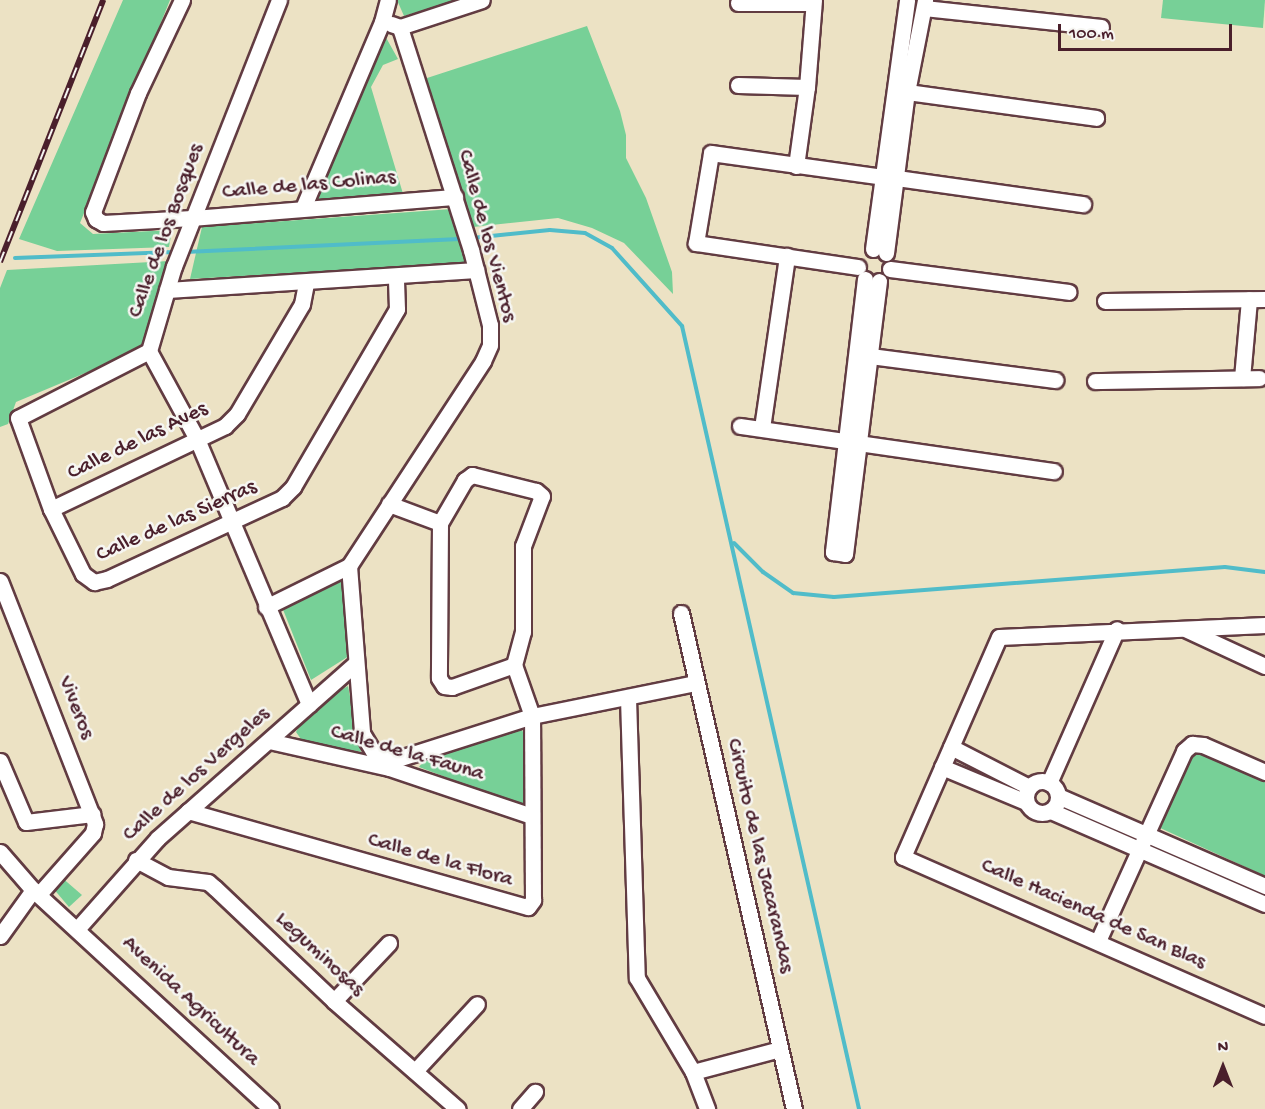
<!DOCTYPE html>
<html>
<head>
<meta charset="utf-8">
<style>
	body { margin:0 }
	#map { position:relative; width:1265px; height:1109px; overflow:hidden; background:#ece2c4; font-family:"Gochi Hand",sans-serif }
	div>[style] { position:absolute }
	.green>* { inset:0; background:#77d097 }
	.stream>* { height:4px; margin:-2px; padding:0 2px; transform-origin:2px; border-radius:2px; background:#50bcc9 }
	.roads { filter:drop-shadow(2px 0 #623c42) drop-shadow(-2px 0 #623c42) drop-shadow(0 2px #623c42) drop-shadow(0 -2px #623c42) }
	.minor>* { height:15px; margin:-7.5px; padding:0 7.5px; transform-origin:7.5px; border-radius:7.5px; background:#fff }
	.minor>.ring { margin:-7.5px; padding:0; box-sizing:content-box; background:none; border:15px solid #fff; border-radius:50% }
	.rail>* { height:6px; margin-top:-3px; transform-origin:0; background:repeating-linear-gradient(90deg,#f6f6f2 0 11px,#4a1f2b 0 22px); box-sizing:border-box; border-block:2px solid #4a1f2b }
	span { translate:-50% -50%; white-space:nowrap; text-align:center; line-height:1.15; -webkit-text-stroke:5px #f6f6f2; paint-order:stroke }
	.street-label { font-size:22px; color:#4a1f2b }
	.north { position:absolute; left:1193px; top:1037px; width:60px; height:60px; -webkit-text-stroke:4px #f6f6f2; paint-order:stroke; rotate:0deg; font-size:16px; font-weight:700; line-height:24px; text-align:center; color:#4a1f2b }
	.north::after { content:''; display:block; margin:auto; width:21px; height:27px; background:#4a1f2b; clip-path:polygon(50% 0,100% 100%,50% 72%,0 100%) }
	.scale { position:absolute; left:1058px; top:24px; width:174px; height:27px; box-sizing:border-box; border:3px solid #4a1f2b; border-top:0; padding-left:8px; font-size:18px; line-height:21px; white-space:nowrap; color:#4a1f2b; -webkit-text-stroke:4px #f6f6f2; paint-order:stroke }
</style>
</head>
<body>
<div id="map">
	<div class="green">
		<i style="clip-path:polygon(123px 0,170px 0,80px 223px,93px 234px,172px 230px,169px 247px,57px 251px,19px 239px)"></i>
		<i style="clip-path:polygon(397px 0,458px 0,404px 16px)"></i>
		<i style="clip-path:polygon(1163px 0,1265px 0,1263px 28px,1161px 18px)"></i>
		<i style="clip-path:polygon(587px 26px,620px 111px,626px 135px,626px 158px,646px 198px,672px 272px,673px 294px,624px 243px,592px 228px,558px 218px,473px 227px,424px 79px)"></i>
		<i style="clip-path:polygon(384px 34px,398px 59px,383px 65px,371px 87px,404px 197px,315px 203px)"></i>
		<i style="clip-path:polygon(452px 209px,468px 263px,190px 279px,202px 227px)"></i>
		<i style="clip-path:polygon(169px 261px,145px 348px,16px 402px,8px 424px,0 427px,0 288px,7px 270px)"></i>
		<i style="clip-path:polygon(343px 579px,349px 656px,311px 680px,282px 607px)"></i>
		<i style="clip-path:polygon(348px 686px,361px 752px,303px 742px,296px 732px,309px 708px)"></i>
		<i style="clip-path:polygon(519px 726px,528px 739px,526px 808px,419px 767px,425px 759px)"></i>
		<i style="clip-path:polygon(1193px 751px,1265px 781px,1265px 876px,1158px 827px)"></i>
		<i style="clip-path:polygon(60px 876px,82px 895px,69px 907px,52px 887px)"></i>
	</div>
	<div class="stream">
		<i style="left:472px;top:238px;width:78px;rotate:-5.9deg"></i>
		<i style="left:550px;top:230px;width:35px;rotate:5deg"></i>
		<i style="left:585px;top:233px;width:31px;rotate:29deg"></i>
		<i style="left:612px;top:248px;width:105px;rotate:48.1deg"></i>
		<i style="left:682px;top:326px;width:803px;rotate:77.26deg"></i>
		<i style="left:185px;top:252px;width:280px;rotate:-2.7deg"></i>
		<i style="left:15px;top:258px;width:159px;rotate:-2.2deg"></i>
		<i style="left:734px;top:543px;width:41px;rotate:45deg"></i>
		<i style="left:763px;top:572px;width:37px;rotate:35deg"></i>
		<i style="left:793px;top:593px;width:41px;rotate:5.6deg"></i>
		<i style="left:834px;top:597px;width:392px;rotate:-4.4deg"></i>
		<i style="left:1225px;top:567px;width:40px;rotate:7.1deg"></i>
	</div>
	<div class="roads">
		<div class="minor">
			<i style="left:182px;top:0;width:103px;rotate:115.3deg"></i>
			<i style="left:138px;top:93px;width:127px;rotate:110.7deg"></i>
			<i style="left:93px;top:212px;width:8px;rotate:67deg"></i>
			<i style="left:96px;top:219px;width:8px;rotate:30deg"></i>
			<i style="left:103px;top:223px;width:89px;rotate:-3.2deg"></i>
			<i style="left:192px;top:218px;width:264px;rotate:-4.6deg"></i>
			<i style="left:279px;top:0;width:286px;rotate:111.5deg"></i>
			<i style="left:174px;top:266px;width:89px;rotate:106.4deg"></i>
			<i style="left:149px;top:351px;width:100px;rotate:61.4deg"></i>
			<i style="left:197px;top:439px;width:288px;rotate:67.1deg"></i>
			<i style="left:738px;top:3px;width:75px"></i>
			<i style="left:924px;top:8px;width:178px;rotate:6.1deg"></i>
			<i style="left:391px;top:24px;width:9px;rotate:18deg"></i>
			<i style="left:400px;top:27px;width:86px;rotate:-18.2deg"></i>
			<i style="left:738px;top:85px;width:69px;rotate:1.7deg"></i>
			<i style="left:900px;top:91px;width:198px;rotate:7.8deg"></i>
			<i style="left:796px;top:166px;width:80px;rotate:-82.1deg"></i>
			<i style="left:807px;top:87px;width:87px;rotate:-85.4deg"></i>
			<i style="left:897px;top:178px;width:188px;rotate:8deg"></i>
			<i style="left:303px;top:208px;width:202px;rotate:-67deg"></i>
			<i style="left:382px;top:22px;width:23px;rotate:-75deg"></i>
			<i style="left:873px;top:249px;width:251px;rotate:-82.2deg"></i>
			<i style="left:886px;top:253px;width:162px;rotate:-82.6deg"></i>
			<i style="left:907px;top:92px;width:94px;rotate:-78.9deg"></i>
			<i style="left:858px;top:267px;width:164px;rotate:-171.6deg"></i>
			<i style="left:696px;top:243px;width:91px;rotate:-80.5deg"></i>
			<i style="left:711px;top:153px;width:175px;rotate:7.9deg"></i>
			<i style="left:890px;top:269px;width:180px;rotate:7.3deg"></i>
			<i style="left:865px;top:279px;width:275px;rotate:96.7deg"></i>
			<i style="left:833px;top:552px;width:12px;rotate:9deg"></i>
			<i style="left:845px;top:554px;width:275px;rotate:-82.9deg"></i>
			<i style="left:167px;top:290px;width:310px;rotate:-3.7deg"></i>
			<i style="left:1105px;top:301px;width:160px;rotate:-0.7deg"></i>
			<i style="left:149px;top:351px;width:147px;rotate:152.9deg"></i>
			<i style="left:18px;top:418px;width:97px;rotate:70.1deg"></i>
			<i style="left:51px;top:509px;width:72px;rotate:63.8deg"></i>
			<i style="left:83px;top:574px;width:14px;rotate:36deg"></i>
			<i style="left:94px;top:582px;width:13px;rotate:-13deg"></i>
			<i style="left:107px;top:579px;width:193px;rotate:-24.8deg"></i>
			<i style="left:282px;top:498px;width:16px;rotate:-45deg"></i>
			<i style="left:293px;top:487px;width:206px;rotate:-59.7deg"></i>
			<i style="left:397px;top:309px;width:31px;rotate:-92deg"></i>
			<i style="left:870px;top:356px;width:187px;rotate:7.4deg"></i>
			<i style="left:1242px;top:378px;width:79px;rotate:-84.9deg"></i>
			<i style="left:1095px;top:381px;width:164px;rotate:-1deg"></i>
			<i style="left:740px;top:426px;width:317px;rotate:8.2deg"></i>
			<i style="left:762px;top:428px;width:174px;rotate:-81.7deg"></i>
			<i style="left:389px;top:504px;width:54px;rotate:20.4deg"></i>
			<i style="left:51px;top:509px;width:193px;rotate:-25.5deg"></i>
			<i style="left:225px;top:426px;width:17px;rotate:-45deg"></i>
			<i style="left:237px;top:414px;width:128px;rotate:-59.4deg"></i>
			<i style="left:302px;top:304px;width:21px;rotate:-79deg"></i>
			<i style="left:349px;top:566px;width:168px;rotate:85.5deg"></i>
			<i style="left:362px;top:733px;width:21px;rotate:59deg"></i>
			<i style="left:373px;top:751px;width:21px;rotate:29deg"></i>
			<i style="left:0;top:581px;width:261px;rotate:68.6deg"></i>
			<i style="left:95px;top:824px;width:9px;rotate:103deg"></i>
			<i style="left:93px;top:833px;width:81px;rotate:131.5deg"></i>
			<i style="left:266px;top:607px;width:93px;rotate:-26.3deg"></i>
			<i style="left:349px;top:566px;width:245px;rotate:-56.8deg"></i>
			<i style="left:483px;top:361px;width:17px;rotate:-66deg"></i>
			<i style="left:490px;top:345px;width:20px;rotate:-90deg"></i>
			<i style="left:490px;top:325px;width:77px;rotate:-104.2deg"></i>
			<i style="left:471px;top:250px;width:234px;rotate:-107.7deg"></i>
			<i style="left:681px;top:613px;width:509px;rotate:77.17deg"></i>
			<i style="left:1265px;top:625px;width:266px;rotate:177.4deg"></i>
			<i style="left:999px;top:637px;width:240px;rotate:113.6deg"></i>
			<i style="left:903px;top:857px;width:395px;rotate:23.7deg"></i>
			<i style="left:1187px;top:630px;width:86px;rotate:24.8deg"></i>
			<i style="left:628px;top:698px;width:280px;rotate:88.2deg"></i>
			<i style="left:637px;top:978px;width:109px;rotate:59.2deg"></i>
			<i style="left:693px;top:1072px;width:40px;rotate:69deg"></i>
			<i style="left:269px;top:741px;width:123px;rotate:12.7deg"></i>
			<i style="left:389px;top:768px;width:151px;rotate:18.6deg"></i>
			<i style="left:951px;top:747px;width:88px;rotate:27.1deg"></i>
			<i style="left:0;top:761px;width:66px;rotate:66.9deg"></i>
			<i style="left:26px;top:822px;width:67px;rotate:-6.8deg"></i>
			<i style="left:391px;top:761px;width:148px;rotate:-17.7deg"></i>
			<i style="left:532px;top:716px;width:166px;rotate:-11.4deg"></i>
			<i style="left:942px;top:767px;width:91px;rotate:22.6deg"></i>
			<i class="ring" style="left:1026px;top:781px;width:17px;height:17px"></i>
			<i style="left:1049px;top:783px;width:168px;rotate:-66.2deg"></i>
			<i style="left:1058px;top:796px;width:226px;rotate:23.5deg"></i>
			<i style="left:188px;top:811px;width:353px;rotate:15.8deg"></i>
			<i style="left:528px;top:907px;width:9px;rotate:-54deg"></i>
			<i style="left:533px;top:900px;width:184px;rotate:-90.3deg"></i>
			<i style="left:532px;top:716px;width:54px;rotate:-109.4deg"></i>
			<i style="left:514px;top:665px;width:34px;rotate:-75deg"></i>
			<i style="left:523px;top:632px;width:86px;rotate:-90deg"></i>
			<i style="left:523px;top:546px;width:53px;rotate:-69.2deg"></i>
			<i style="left:542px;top:496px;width:8px;rotate:-140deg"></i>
			<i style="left:536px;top:491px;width:66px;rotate:-166deg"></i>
			<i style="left:472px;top:475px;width:9px;rotate:144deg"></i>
			<i style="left:465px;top:480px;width:50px;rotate:120.2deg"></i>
			<i style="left:440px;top:523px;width:155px;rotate:90.4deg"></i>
			<i style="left:439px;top:678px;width:9px;rotate:58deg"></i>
			<i style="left:444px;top:686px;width:8px;rotate:7deg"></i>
			<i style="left:452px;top:687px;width:66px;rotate:-19.5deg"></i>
			<i style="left:1051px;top:811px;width:233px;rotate:23.5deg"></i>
			<i style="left:0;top:852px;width:50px;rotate:49deg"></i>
			<i style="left:33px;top:890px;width:323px;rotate:42.6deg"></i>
			<i style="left:136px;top:860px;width:36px;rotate:28deg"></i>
			<i style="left:168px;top:877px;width:40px;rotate:7.1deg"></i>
			<i style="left:208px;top:882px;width:9px;rotate:41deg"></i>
			<i style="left:215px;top:888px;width:164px;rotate:43.5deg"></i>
			<i style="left:334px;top:1001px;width:164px;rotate:41.1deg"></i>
			<i style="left:78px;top:928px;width:120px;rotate:-48.4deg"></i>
			<i style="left:158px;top:838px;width:263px;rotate:-41.5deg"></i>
			<i style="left:0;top:936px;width:57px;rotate:-54.3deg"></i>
			<i style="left:1098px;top:941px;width:209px;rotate:-65.6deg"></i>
			<i style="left:1184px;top:751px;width:11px;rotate:-41deg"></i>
			<i style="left:1192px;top:744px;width:11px;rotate:5deg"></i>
			<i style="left:1203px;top:745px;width:68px;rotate:23.5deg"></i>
			<i style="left:334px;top:1001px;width:80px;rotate:-46.5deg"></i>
			<i style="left:415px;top:1071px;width:91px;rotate:-47.2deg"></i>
			<i style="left:693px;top:1072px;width:90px;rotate:-14.8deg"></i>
			<i style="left:520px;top:1109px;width:23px;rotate:-49deg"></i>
		</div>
	</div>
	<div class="rail">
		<i style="left:0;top:262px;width:282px;rotate:-68.5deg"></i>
	</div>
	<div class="street-label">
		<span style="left:309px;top:186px;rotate:-5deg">Calle de las Colinas</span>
		<span style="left:167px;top:231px;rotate:-70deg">Calle de los Bosques</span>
		<span style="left:486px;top:236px;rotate:75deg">Calle de los Vientos</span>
		<span style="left:138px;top:442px;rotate:-26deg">Calle de las Aves</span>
		<span style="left:177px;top:522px;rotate:-24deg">Calle de las Sierras</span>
		<span style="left:75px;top:708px;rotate:68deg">Viveros</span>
		<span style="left:407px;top:754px;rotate:16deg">Calle de la Fauna</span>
		<span style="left:197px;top:775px;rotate:-42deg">Calle de los Vergeles</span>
		<span style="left:759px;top:856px;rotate:77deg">Circuito de las Jacarandas</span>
		<span style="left:440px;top:861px;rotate:16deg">Calle de la Flora</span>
		<span style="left:1093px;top:915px;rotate:24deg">Calle Hacienda de San Blas</span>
		<span style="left:319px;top:955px;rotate:43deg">Leguminosas</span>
		<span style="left:190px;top:1002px;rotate:43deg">Avenida Agricultura</span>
	</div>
	<div class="north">N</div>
	<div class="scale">100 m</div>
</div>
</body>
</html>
